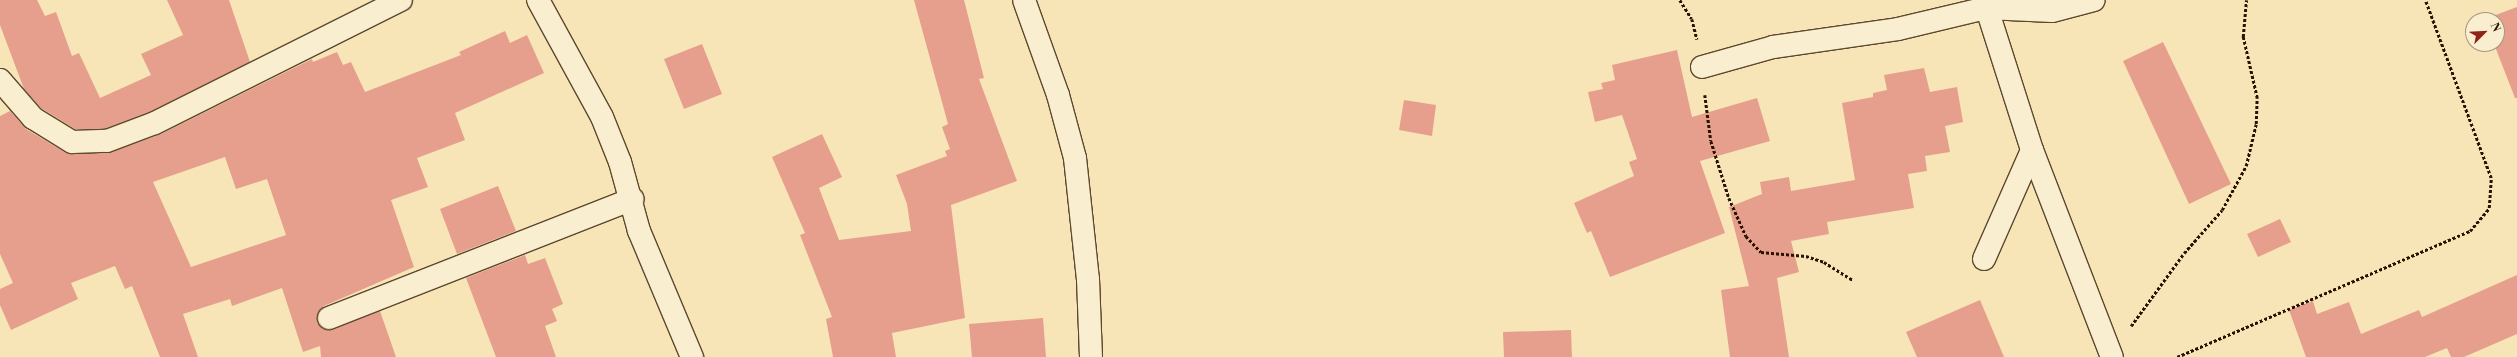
<!DOCTYPE html>
<html>
<head>
<meta charset="utf-8">
<style>
	body { margin:0 }
	#map { position:relative; width:2517px; height:357px; overflow:hidden; background:#f8e5b7; font-family:"Libre Bodoni",serif }
	div>[style] { position:absolute }
	.building>* { inset:0; background:#e69f8d }
	.path>* { height:2.5px; margin-top:-1.25px; transform-origin:0; background:repeating-linear-gradient(90deg,#281300 0 3px,transparent 0 5px) }
	.roads { filter:drop-shadow(1px 0 #5c482e) drop-shadow(-1px 0 #5c482e) drop-shadow(0 1px #5c482e) drop-shadow(0 -1px #5c482e) }
	.minor>* { height:22px; margin:-11px; padding:0 11px; transform-origin:11px; border-radius:11px; background:#faeed0 }
	span { translate:-50% -50%; white-space:nowrap; text-align:center; line-height:1.15; -webkit-text-stroke:3px #faeed0; paint-order:stroke }
	.north { position:absolute; left:2465px; top:12px; width:40px; height:40px; box-sizing:border-box; background:#faeed0; border:1px solid #a6967d; border-radius:50%; rotate:66deg; font-size:11px; font-weight:700; line-height:16px; text-align:center; color:#281300 }
	.north::after { content:''; display:block; margin:auto; width:14px; height:18px; background:#8f2418; clip-path:polygon(50% 0,100% 100%,50% 72%,0 100%) }
</style>
</head>
<body>
<div id="map">
	<div class="building">
		<i style="clip-path:polygon(0 0,37px 0,45px 16px,56px 12px,72px 56px,79px 53px,100px 98px,151px 75px,141px 54px,183px 35px,167px 0,229px 0,250px 62px,150px 112px,105px 129px,75px 129px,41px 108px,24px 89px,0 25px)"></i>
		<i style="clip-path:polygon(914px 0,964px 0,984px 78px,979px 79px,1017px 181px,951px 205px,965px 318px,892px 333px,896px 357px,833px 357px,826px 319px,832px 317px,800px 235px,805px 233px,772px 157px,822px 134px,842px 177px,819px 188px,839px 240px,911px 231px,907px 204px,896px 175px,947px 156px,945px 151px,950px 149px,942px 127px,948px 124px)"></i>
		<i style="clip-path:polygon(2517px 7px,2517px 98px,2515px 98px,2494px 44px,2497px 44px,2497px 20px,2485px 19px)"></i>
		<i style="clip-path:polygon(evenodd,505px 31px,510px 43px,527px 35px,544px 73px,455px 113px,465px 140px,417px 158px,428px 187px,391px 200px,414px 267px,324px 306px,317px 316px,318px 323px,328px 330px,380px 311px,396px 357px,321px 357px,320px 346px,303px 352px,282px 288px,232px 306px,230px 299px,183px 314px,198px 357px,160px 357px,132px 286px,125px 289px,115px 266px,71px 283px,78px 299px,11px 330px,0 305px,0 289px,13px 283px,0 254px,0 116px,10px 111px,26px 129px,66px 153px,108px 153px,161px 134px,312px 59px,313px 62px,337px 52px,343px 65px,351px 62px,365px 92px,461px 55px,459px 52px,505px 31px,225px 157px,236px 189px,267px 179px,286px 235px,191px 267px,153px 182px,225px 157px)"></i>
		<i style="clip-path:polygon(2163px 42px,2231px 184px,2189px 204px,2123px 61px)"></i>
		<i style="clip-path:polygon(702px 44px,722px 94px,684px 109px,664px 59px)"></i>
		<i style="clip-path:polygon(1677px 50px,1692px 117px,1757px 98px,1770px 141px,1700px 161px,1725px 233px,1610px 277px,1591px 231px,1587px 233px,1574px 203px,1634px 176px,1629px 162px,1637px 159px,1622px 115px,1595px 122px,1588px 92px,1603px 89px,1601px 83px,1615px 80px,1612px 65px)"></i>
		<i style="clip-path:polygon(1924px 68px,1930px 92px,1957px 87px,1963px 122px,1945px 126px,1950px 152px,1925px 156px,1927px 171px,1908px 174px,1914px 208px,1827px 222px,1829px 234px,1791px 241px,1799px 272px,1777px 278px,1789px 357px,1730px 357px,1721px 290px,1749px 286px,1729px 207px,1762px 194px,1760px 182px,1789px 177px,1791px 191px,1855px 180px,1842px 103px,1873px 97px,1873px 93px,1887px 90px,1884px 75px)"></i>
		<i style="clip-path:polygon(1404px 100px,1436px 105px,1432px 136px,1399px 130px)"></i>
		<i style="clip-path:polygon(498px 186px,516px 231px,457px 254px,440px 209px)"></i>
		<i style="clip-path:polygon(2280px 219px,2291px 242px,2258px 257px,2247px 234px)"></i>
		<i style="clip-path:polygon(525px 255px,528px 264px,545px 258px,563px 304px,552px 309px,557px 321px,545px 326px,556px 357px,496px 357px,466px 278px)"></i>
		<i style="clip-path:polygon(2517px 275px,2517px 334px,2464px 357px,2451px 357px,2447px 348px,2425px 357px,2306px 357px,2289px 310px,2313px 301px,2317px 314px,2349px 302px,2361px 334px,2419px 310px,2422px 317px)"></i>
		<i style="clip-path:polygon(1980px 300px,2004px 357px,1917px 357px,1906px 332px)"></i>
		<i style="clip-path:polygon(1043px 318px,1046px 357px,972px 357px,969px 324px)"></i>
		<i style="clip-path:polygon(1571px 330px,1572px 357px,1504px 357px,1503px 332px)"></i>
	</div>
	<div class="path">
		<i style="left:1680px;top:0;width:22px;rotate:58deg"></i>
		<i style="left:1692px;top:19px;width:21px;rotate:76deg"></i>
		<i style="left:1705px;top:95px;width:46px;rotate:82.6deg"></i>
		<i style="left:1711px;top:141px;width:60px;rotate:72.5deg"></i>
		<i style="left:1729px;top:198px;width:42px;rotate:65.9deg"></i>
		<i style="left:1746px;top:236px;width:22px;rotate:47deg"></i>
		<i style="left:1761px;top:252px;width:45px;rotate:5.1deg"></i>
		<i style="left:1806px;top:256px;width:19px;rotate:18deg"></i>
		<i style="left:1824px;top:262px;width:34px;rotate:32deg"></i>
		<i style="left:2131px;top:326px;width:90px;rotate:-54deg"></i>
		<i style="left:2184px;top:253px;width:57px;rotate:-48.5deg"></i>
		<i style="left:2222px;top:210px;width:50px;rotate:-61.4deg"></i>
		<i style="left:2246px;top:166px;width:43px;rotate:-76.6deg"></i>
		<i style="left:2256px;top:124px;width:26px;rotate:-88deg"></i>
		<i style="left:2257px;top:98px;width:63px;rotate:-102.9deg"></i>
		<i style="left:2243px;top:37px;width:37px;rotate:-85deg"></i>
		<i style="left:2177px;top:357px;width:319px;rotate:-23.3deg"></i>
		<i style="left:2470px;top:231px;width:30px;rotate:-50deg"></i>
		<i style="left:2489px;top:208px;width:30px;rotate:-86deg"></i>
		<i style="left:2491px;top:178px;width:190px;rotate:-110.3deg"></i>
	</div>
	<div class="roads">
		<div class="minor">
			<i style="left:538px;top:0;width:133px;rotate:61.3deg"></i>
			<i style="left:602px;top:117px;width:48px;rotate:68.2deg"></i>
			<i style="left:620px;top:162px;width:72px;rotate:74.6deg"></i>
			<i style="left:639px;top:231px;width:137px;rotate:67.2deg"></i>
			<i style="left:1024px;top:0;width:101px;rotate:70.3deg"></i>
			<i style="left:1058px;top:95px;width:65px;rotate:74.9deg"></i>
			<i style="left:1075px;top:158px;width:122px;rotate:83.9deg"></i>
			<i style="left:1088px;top:279px;width:78px;rotate:87.8deg"></i>
			<i style="left:1702px;top:67px;width:74px;rotate:-15.7deg"></i>
			<i style="left:1773px;top:47px;width:126px;rotate:-8.2deg"></i>
			<i style="left:1898px;top:29px;width:90px;rotate:-13.4deg"></i>
			<i style="left:1986px;top:8px;width:66px;rotate:2.6deg"></i>
			<i style="left:2052px;top:11px;width:43px;rotate:-14.7deg"></i>
			<i style="left:0;top:80px;width:50px;rotate:49deg"></i>
			<i style="left:33px;top:118px;width:46px;rotate:31.6deg"></i>
			<i style="left:72px;top:142px;width:35px;rotate:-2deg"></i>
			<i style="left:107px;top:141px;width:51px;rotate:-20.6deg"></i>
			<i style="left:155px;top:123px;width:275px;rotate:-26.6deg"></i>
			<i style="left:2032px;top:150px;width:222px;rotate:68.9deg"></i>
			<i style="left:1984px;top:259px;width:119px;rotate:-66.2deg"></i>
			<i style="left:2032px;top:150px;width:157px;rotate:-107.7deg"></i>
			<i style="left:329px;top:318px;width:326px;rotate:-21.4deg"></i>
		</div>
	</div>
	<div class="north">N</div>
</div>
</body>
</html>
